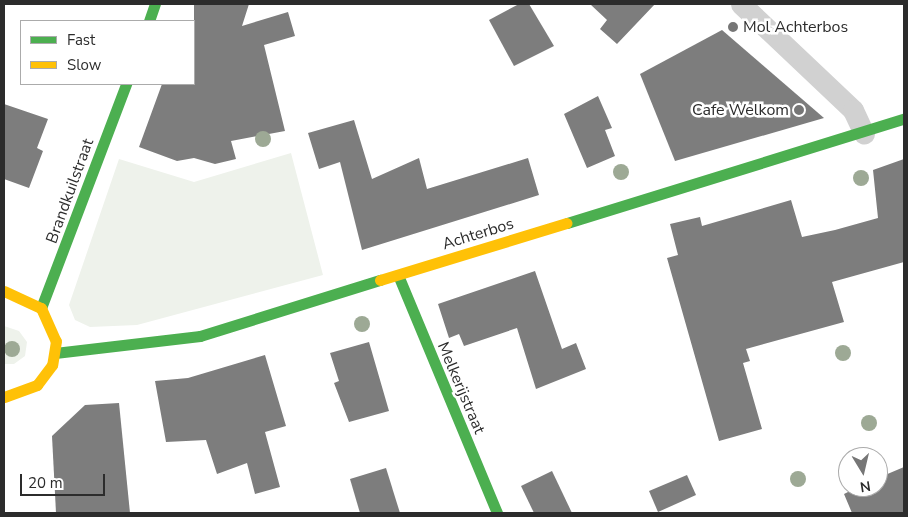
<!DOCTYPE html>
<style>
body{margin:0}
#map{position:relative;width:908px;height:517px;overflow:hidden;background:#fff;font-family:"Nunito Sans",sans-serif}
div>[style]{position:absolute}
.green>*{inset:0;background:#eef2eb}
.building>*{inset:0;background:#7d7d7d}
.street>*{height:21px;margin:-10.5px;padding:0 10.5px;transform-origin:10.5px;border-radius:10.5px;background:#d1d1d1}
.fast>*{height:11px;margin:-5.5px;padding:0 5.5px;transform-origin:5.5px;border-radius:5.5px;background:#4caf50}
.slow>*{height:11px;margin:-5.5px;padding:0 5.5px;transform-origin:5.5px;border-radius:5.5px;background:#ffc107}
.trees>*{width:16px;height:16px;margin:-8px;border-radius:50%;background:#9da995}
.dots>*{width:14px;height:14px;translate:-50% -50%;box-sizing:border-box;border:2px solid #fff;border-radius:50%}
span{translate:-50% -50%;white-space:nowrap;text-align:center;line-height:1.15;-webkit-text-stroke:5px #fff;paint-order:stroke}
.poi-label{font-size:16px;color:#2c2c2c}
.left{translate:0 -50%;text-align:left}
.right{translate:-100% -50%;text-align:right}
.street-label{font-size:16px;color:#2c2c2c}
.frame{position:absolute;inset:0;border:5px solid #2c2c2c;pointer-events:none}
.legend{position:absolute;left:20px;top:20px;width:175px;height:65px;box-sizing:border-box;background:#fff;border:1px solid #ababab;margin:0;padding:6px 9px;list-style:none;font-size:15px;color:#2c2c2c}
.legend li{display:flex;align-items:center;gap:10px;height:25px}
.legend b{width:25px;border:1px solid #ababab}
.north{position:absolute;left:838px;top:447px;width:50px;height:50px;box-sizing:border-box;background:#fff;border:1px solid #ababab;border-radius:50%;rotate:171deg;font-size:14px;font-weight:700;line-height:20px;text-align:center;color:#2c2c2c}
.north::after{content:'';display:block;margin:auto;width:18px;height:22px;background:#767676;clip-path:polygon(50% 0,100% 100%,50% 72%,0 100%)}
.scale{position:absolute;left:20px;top:474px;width:85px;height:22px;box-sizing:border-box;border:2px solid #2c2c2c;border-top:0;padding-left:6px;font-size:15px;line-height:18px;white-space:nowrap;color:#2c2c2c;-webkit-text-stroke:4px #fff;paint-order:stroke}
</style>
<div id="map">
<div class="green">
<i style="clip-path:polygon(291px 153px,323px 275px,137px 325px,90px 327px,75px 320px,69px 305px,119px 159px,194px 182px)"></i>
<i style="clip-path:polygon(4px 326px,19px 331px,27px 342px,25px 356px,14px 364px,4px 364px)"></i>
</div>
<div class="building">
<i style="clip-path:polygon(194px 4px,249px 4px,242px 26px,288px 12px,295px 36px,264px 45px,285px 131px,231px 141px,236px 159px,215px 164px,194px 158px,177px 161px,139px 147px,162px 84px,194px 84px)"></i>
<i style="clip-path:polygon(519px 4px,529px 4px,554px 46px,514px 66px,489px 20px)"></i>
<i style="clip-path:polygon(590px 4px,655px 4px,617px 44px,600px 29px,607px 20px)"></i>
<i style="clip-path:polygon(722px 30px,824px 118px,675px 161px,640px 74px)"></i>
<i style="clip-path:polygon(598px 96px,612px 128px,605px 130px,615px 156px,587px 168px,564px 114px)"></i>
<i style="clip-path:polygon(4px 104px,48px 119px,37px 148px,43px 151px,29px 188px,4px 179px)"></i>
<i style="clip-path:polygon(354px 120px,372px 179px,419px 158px,427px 189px,528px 158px,539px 195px,362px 250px,340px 162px,319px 169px,308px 133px)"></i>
<i style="clip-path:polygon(904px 159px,904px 262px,832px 282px,844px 322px,746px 349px,750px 361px,743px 363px,762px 429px,719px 441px,667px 258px,678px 255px,670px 224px,700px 217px,702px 226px,791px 200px,802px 237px,835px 230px,878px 218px,873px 170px)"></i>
<i style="clip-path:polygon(535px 271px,562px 349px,576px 343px,586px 369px,536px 389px,517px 328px,464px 346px,459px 334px,449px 338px,438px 304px)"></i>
<i style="clip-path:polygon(369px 342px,389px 411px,349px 422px,334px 383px,339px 381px,330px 353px)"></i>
<i style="clip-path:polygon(265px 355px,286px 426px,265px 432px,280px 487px,255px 494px,247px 463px,217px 474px,206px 440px,166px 442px,155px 381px,188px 378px)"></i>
<i style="clip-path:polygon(119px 403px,130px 513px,56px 513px,52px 436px,85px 405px)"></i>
<i style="clip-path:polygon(904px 467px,904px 513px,852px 513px,844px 494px,858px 487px,878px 487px,878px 478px)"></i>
<i style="clip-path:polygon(386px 468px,400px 513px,360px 513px,350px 479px)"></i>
<i style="clip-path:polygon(552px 471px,572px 513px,534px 513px,521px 486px)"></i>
<i style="clip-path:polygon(687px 475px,696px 495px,658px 512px,649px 491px)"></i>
</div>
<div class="street">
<i style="left:741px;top:4px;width:154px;rotate:43.4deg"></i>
<i style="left:853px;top:110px;width:26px;rotate:65deg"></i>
</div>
<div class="fast">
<i style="left:149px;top:21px;width:18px;rotate:-71deg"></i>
<i style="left:567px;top:223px;width:353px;rotate:-17.2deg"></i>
<i style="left:398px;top:275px;width:258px;rotate:67.4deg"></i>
<i style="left:41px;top:308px;width:240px;rotate:-69.2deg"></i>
<i style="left:55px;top:353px;width:146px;rotate:-6.7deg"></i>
<i style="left:200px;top:336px;width:189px;rotate:-17.3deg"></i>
</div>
<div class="slow">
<i style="left:380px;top:280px;width:195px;rotate:-17deg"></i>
<i style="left:4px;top:291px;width:41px;rotate:24.7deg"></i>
<i style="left:41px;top:308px;width:36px;rotate:66deg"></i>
<i style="left:56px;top:341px;width:24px;rotate:99deg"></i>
<i style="left:52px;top:365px;width:25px;rotate:127deg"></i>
<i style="left:37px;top:385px;width:35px;rotate:160deg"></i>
</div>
<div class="trees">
<i style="left:263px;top:139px"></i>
<i style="left:621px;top:172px"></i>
<i style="left:861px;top:178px"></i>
<i style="left:362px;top:324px"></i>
<i style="left:12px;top:349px"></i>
<i style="left:843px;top:353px"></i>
<i style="left:869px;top:423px"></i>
<i style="left:798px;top:479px"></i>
</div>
<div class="dots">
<i style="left:733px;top:27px;background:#767676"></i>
<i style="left:799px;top:110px;background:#767676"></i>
</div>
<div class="poi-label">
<span class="left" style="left:743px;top:27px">Mol Achterbos</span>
<span class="right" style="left:789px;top:110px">Cafe Welkom</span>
</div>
<div class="street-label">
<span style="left:70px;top:191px;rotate:-70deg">Brandkuilstraat</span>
<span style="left:478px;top:234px;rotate:-17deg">Achterbos</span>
<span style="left:461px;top:388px;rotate:67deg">Melkerijstraat</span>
</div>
<div class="frame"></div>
<ul class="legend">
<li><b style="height:6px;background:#4caf50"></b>Fast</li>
<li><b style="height:6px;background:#ffc107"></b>Slow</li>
</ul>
<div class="north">N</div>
<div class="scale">20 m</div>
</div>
